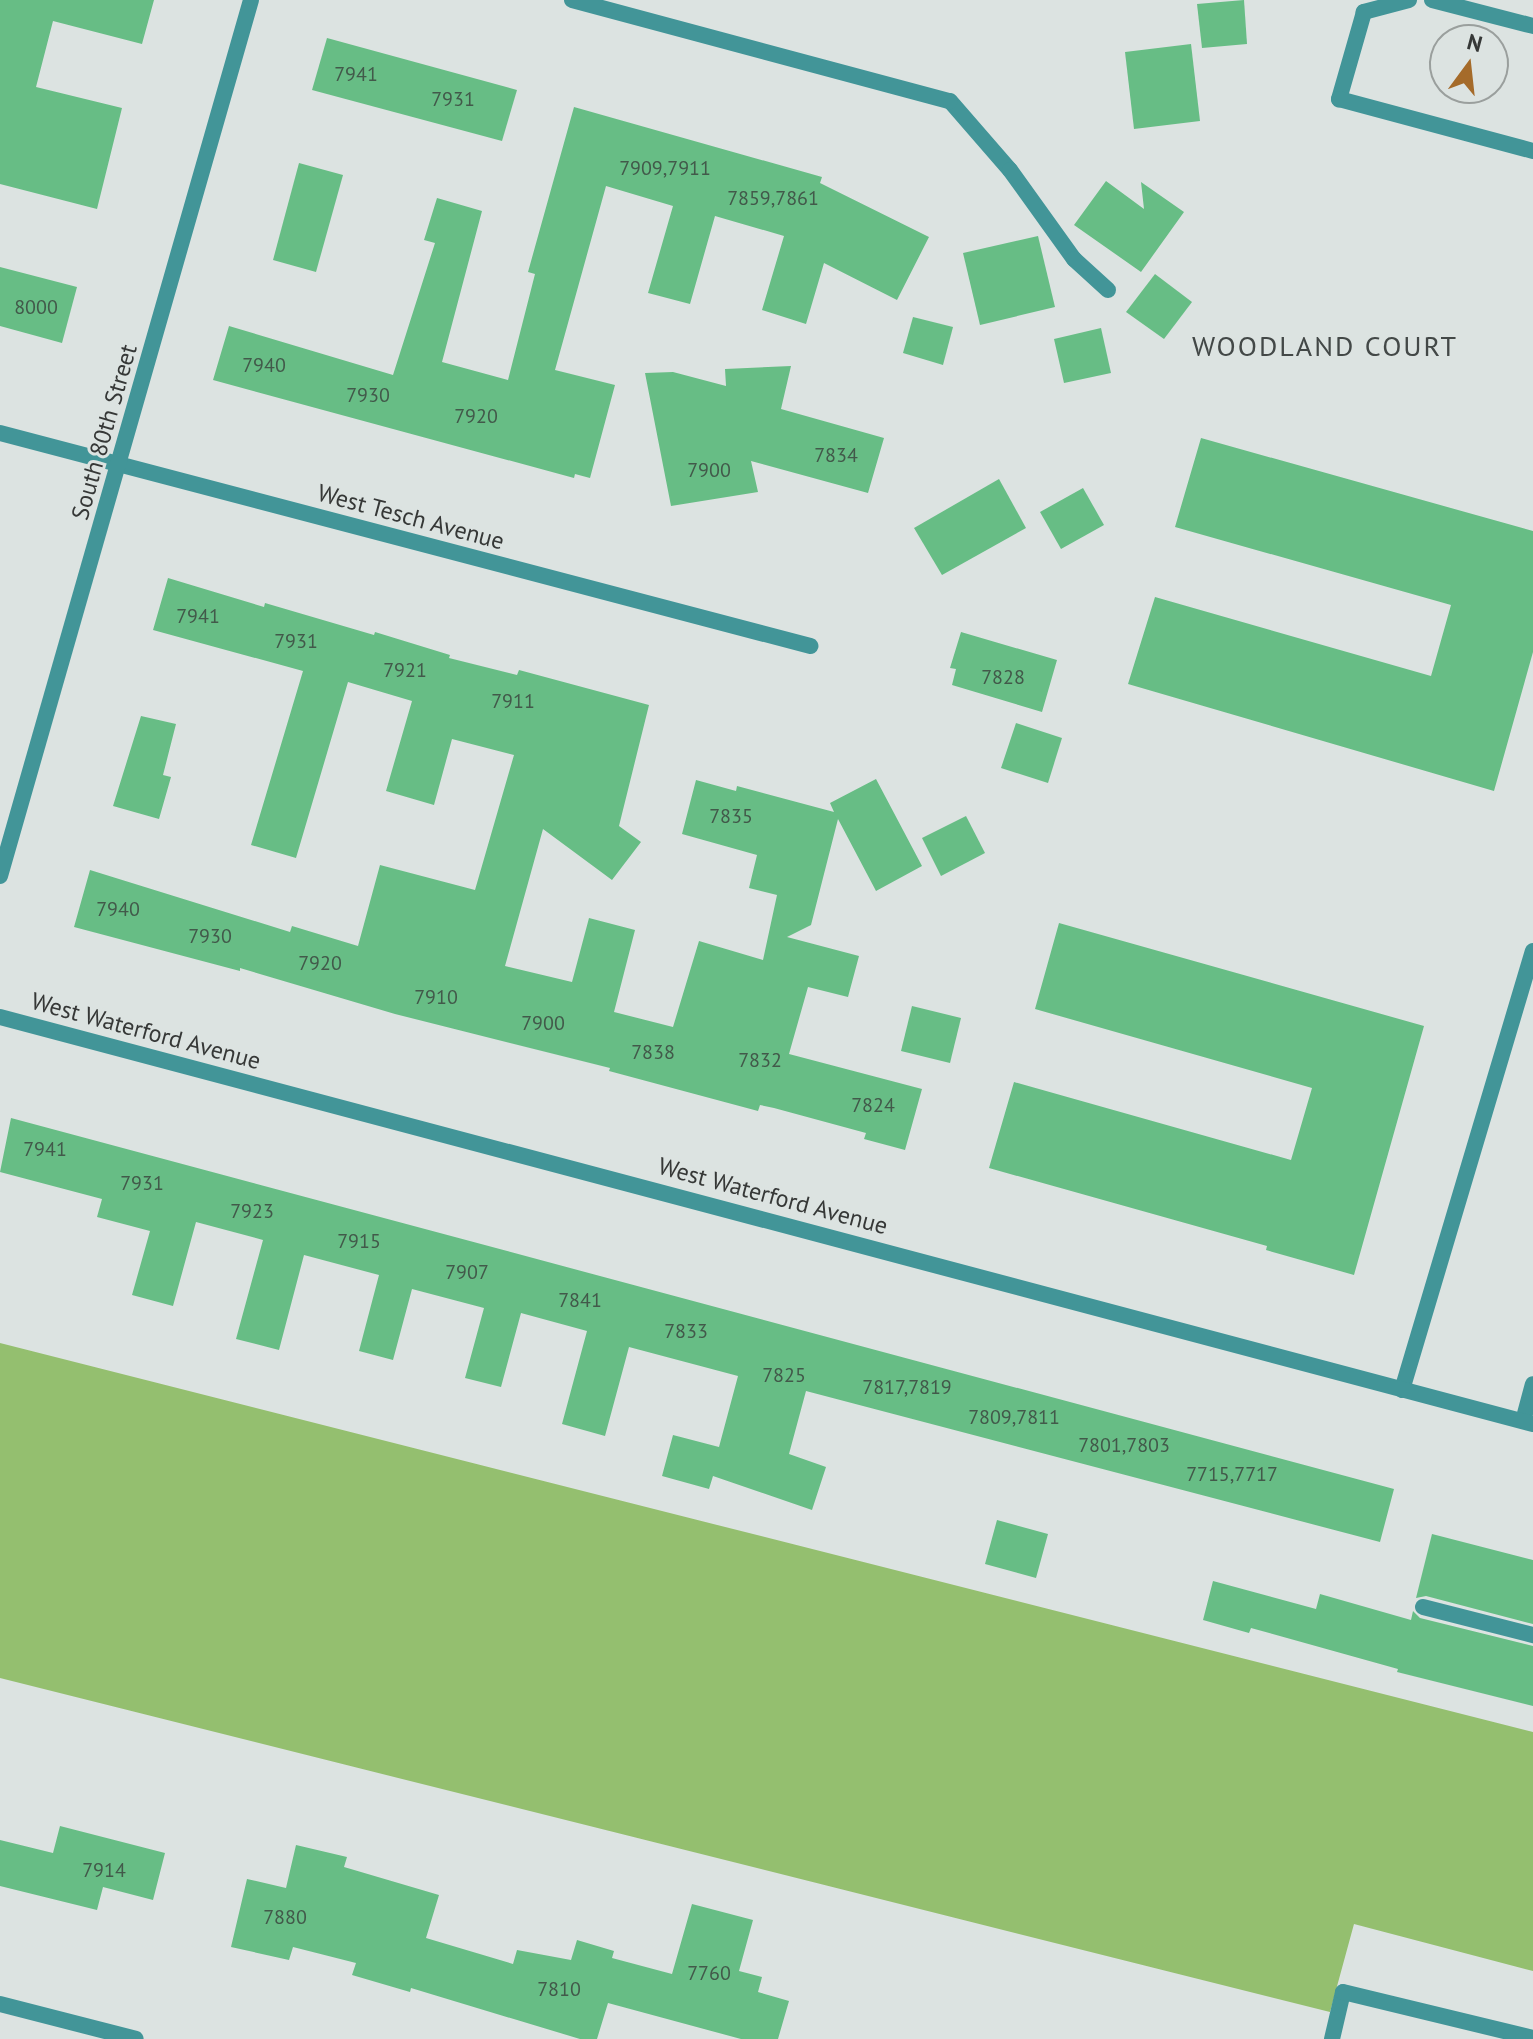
<!DOCTYPE html>
<style>
body{margin:0}
#map{position:relative;width:1533px;height:2039px;overflow:hidden;background:#dce3e1;font-family:"PT Sans",sans-serif}
div>[style]{position:absolute}
.green>*{inset:0;background:#94bf6f}
.building>*{inset:0;background:#67bd85}
.lane>*{height:16px;margin:-8px;padding:0 8px;transform-origin:8px;border-radius:8px;background:#429598}
.street>*{height:16px;margin:-8px;padding:0 8px;transform-origin:8px;border-radius:8px;background:#429598}
span{translate:-50% -50%;white-space:nowrap;text-align:center;line-height:1.15;-webkit-text-stroke:6px #dce3e1;paint-order:stroke}
.number-label{font-size:20px;color:#42594a}
.number-label span{-webkit-text-stroke-width:0}
.street-label{font-size:24px;color:#363837}
.quarter-label{font-size:28px;color:#434847;letter-spacing:2px}
.north{position:absolute;left:1429px;top:24px;width:80px;height:80px;box-sizing:border-box;background:#dce3e1;border:2px solid #9a9f9d;border-radius:50%;rotate:15deg;font-size:22px;font-weight:700;line-height:32px;text-align:center;color:#363837}
.north::after{content:'';display:block;margin:auto;width:28px;height:36px;background:#a56b2a;clip-path:polygon(50% 0,100% 100%,50% 72%,0 100%)}
</style>
<div id="map">
<div class="green">
<i style="clip-path:polygon(0 1343px,1533px 1732px,1533px 1971px,1354px 1924px,1330px 2012px,0 1678px)"></i>
</div>
<div class="building">
<i style="clip-path:polygon(0 0,154px 0,142px 44px,53px 21px,36px 87px,122px 108px,97px 209px,0 184px)"></i>
<i style="clip-path:polygon(1244px 0,1247px 44px,1202px 48px,1197px 4px)"></i>
<i style="clip-path:polygon(327px 38px,517px 90px,502px 141px,312px 90px)"></i>
<i style="clip-path:polygon(1191px 44px,1200px 121px,1134px 129px,1125px 52px)"></i>
<i style="clip-path:polygon(574px 107px,822px 177px,820px 183px,929px 237px,897px 300px,824px 263px,806px 324px,762px 310px,784px 236px,715px 216px,690px 304px,648px 293px,673px 206px,606px 186px,555px 370px,615px 385px,590px 478px,575px 474px,574px 478px,213px 380px,229px 326px,393px 375px,435px 243px,424px 240px,437px 198px,482px 211px,442px 362px,508px 380px,535px 274px,528px 272px)"></i>
<i style="clip-path:polygon(299px 163px,343px 175px,316px 272px,273px 260px)"></i>
<i style="clip-path:polygon(1106px 181px,1144px 209px,1141px 182px,1184px 212px,1141px 272px,1074px 225px)"></i>
<i style="clip-path:polygon(1038px 236px,1055px 307px,980px 325px,963px 253px)"></i>
<i style="clip-path:polygon(0 267px,77px 287px,62px 343px,0 326px)"></i>
<i style="clip-path:polygon(1155px 274px,1192px 302px,1164px 339px,1126px 312px)"></i>
<i style="clip-path:polygon(913px 317px,953px 327px,943px 365px,903px 353px)"></i>
<i style="clip-path:polygon(1101px 328px,1111px 373px,1064px 383px,1054px 339px)"></i>
<i style="clip-path:polygon(791px 366px,781px 409px,884px 438px,868px 493px,751px 461px,758px 492px,671px 506px,645px 373px,673px 372px,726px 386px,725px 369px)"></i>
<i style="clip-path:polygon(1201px 438px,1533px 531px,1533px 652px,1494px 791px,1128px 684px,1155px 597px,1431px 676px,1451px 605px,1175px 527px)"></i>
<i style="clip-path:polygon(999px 479px,1026px 528px,942px 575px,914px 528px)"></i>
<i style="clip-path:polygon(1083px 488px,1104px 525px,1061px 549px,1040px 512px)"></i>
<i style="clip-path:polygon(168px 578px,264px 607px,265px 603px,374px 635px,375px 632px,450px 655px,449px 658px,517px 675px,519px 670px,649px 705px,619px 826px,641px 842px,612px 880px,543px 829px,505px 966px,572px 982px,589px 918px,635px 930px,614px 1012px,673px 1027px,699px 941px,763px 960px,777px 895px,749px 888px,757px 855px,682px 834px,696px 780px,736px 791px,737px 786px,834px 812px,830px 803px,876px 779px,922px 866px,876px 891px,838px 819px,811px 925px,787px 937px,859px 956px,848px 997px,808px 987px,789px 1054px,922px 1089px,905px 1150px,864px 1139px,866px 1133px,774px 1108px,760px 1105px,758px 1111px,609px 1071px,610px 1068px,395px 1014px,240px 968px,240px 971px,74px 927px,90px 870px,290px 932px,292px 926px,358px 946px,380px 865px,475px 890px,514px 755px,452px 739px,434px 805px,386px 791px,412px 701px,348px 682px,296px 858px,251px 845px,303px 671px,153px 630px)"></i>
<i style="clip-path:polygon(961px 632px,1057px 660px,1042px 712px,952px 685px,956px 669px,950px 668px)"></i>
<i style="clip-path:polygon(141px 716px,176px 724px,163px 775px,171px 777px,159px 819px,113px 806px)"></i>
<i style="clip-path:polygon(1016px 723px,1062px 738px,1048px 783px,1001px 768px)"></i>
<i style="clip-path:polygon(966px 816px,985px 853px,941px 876px,922px 838px)"></i>
<i style="clip-path:polygon(1059px 923px,1424px 1026px,1354px 1275px,1266px 1250px,1267px 1246px,989px 1168px,1014px 1082px,1291px 1160px,1312px 1088px,1035px 1009px)"></i>
<i style="clip-path:polygon(912px 1006px,961px 1018px,950px 1063px,901px 1051px)"></i>
<i style="clip-path:polygon(11px 1118px,1394px 1489px,1380px 1542px,806px 1391px,789px 1454px,826px 1467px,812px 1510px,713px 1476px,709px 1489px,662px 1476px,673px 1435px,719px 1447px,738px 1376px,629px 1347px,605px 1436px,562px 1424px,587px 1331px,521px 1313px,501px 1387px,465px 1378px,484px 1308px,412px 1289px,393px 1360px,359px 1351px,379px 1275px,304px 1255px,279px 1350px,236px 1339px,263px 1240px,196px 1222px,173px 1306px,132px 1295px,150px 1231px,97px 1217px,102px 1199px,0 1172px)"></i>
<i style="clip-path:polygon(997px 1520px,1048px 1534px,1036px 1578px,985px 1564px)"></i>
<i style="clip-path:polygon(1432px 1534px,1533px 1560px,1533px 1624px,1426px 1596px,1416px 1598px)"></i>
<i style="clip-path:polygon(1213px 1581px,1316px 1609px,1320px 1594px,1411px 1620px,1413px 1611px,1420px 1618px,1533px 1646px,1533px 1706px,1397px 1672px,1398px 1669px,1251px 1628px,1249px 1633px,1203px 1620px)"></i>
<i style="clip-path:polygon(60px 1826px,165px 1853px,153px 1900px,103px 1887px,97px 1910px,0 1886px,0 1840px,53px 1853px)"></i>
<i style="clip-path:polygon(296px 1845px,347px 1857px,344px 1867px,439px 1895px,426px 1938px,513px 1964px,517px 1950px,571px 1960px,577px 1940px,614px 1951px,612px 1958px,672px 1974px,692px 1904px,753px 1920px,739px 1971px,762px 1977px,758px 1992px,789px 2001px,778px 2039px,741px 2039px,608px 2003px,597px 2039px,580px 2039px,411px 1988px,410px 1992px,352px 1975px,356px 1963px,293px 1947px,289px 1960px,231px 1947px,247px 1879px,286px 1888px)"></i>
</div>
<div class="lane">
<i style="left:1409px;top:0;width:47px;rotate:165.1deg"></i>
<i style="left:1364px;top:12px;width:91px;rotate:106deg"></i>
<i style="left:1339px;top:99px;width:201px;rotate:15deg"></i>
<i style="left:1432px;top:0;width:104px;rotate:14.4deg"></i>
<i style="left:950px;top:101px;width:91px;rotate:49deg"></i>
<i style="left:1010px;top:170px;width:110px;rotate:54.3deg"></i>
<i style="left:1074px;top:259px;width:46px;rotate:42.4deg"></i>
<i style="left:1402px;top:1390px;width:458px;rotate:-73.4deg"></i>
<i style="left:1523px;top:1421px;width:38px;rotate:-75deg"></i>
<i style="left:1423px;top:1607px;width:114px;rotate:14.3deg"></i>
<i style="left:1332px;top:2039px;width:48px;rotate:-76.8deg"></i>
<i style="left:1343px;top:1992px;width:195px;rotate:13.6deg"></i>
</div>
<div class="street">
<i style="left:572px;top:0;width:391px;rotate:15deg"></i>
<i style="left:0;top:433px;width:838px;rotate:14.73deg"></i>
<i style="left:0;top:876px;width:911px;rotate:-74.01deg"></i>
<i style="left:0;top:1017px;width:1586px;rotate:14.87deg"></i>
<i style="left:0;top:2004px;width:140px;rotate:14.4deg"></i>
</div>
<div class="number-label">
<span style="left:356px;top:74px">7941</span>
<span style="left:453px;top:99px">7931</span>
<span style="left:665px;top:168px">7909,7911</span>
<span style="left:773px;top:198px">7859,7861</span>
<span style="left:36px;top:307px">8000</span>
<span style="left:264px;top:365px">7940</span>
<span style="left:368px;top:395px">7930</span>
<span style="left:476px;top:416px">7920</span>
<span style="left:836px;top:455px">7834</span>
<span style="left:709px;top:470px">7900</span>
<span style="left:198px;top:616px">7941</span>
<span style="left:296px;top:641px">7931</span>
<span style="left:405px;top:670px">7921</span>
<span style="left:1003px;top:677px">7828</span>
<span style="left:513px;top:701px">7911</span>
<span style="left:731px;top:816px">7835</span>
<span style="left:118px;top:909px">7940</span>
<span style="left:210px;top:936px">7930</span>
<span style="left:320px;top:963px">7920</span>
<span style="left:436px;top:997px">7910</span>
<span style="left:543px;top:1023px">7900</span>
<span style="left:653px;top:1052px">7838</span>
<span style="left:760px;top:1060px">7832</span>
<span style="left:873px;top:1105px">7824</span>
<span style="left:45px;top:1149px">7941</span>
<span style="left:142px;top:1183px">7931</span>
<span style="left:252px;top:1211px">7923</span>
<span style="left:359px;top:1241px">7915</span>
<span style="left:467px;top:1272px">7907</span>
<span style="left:580px;top:1300px">7841</span>
<span style="left:686px;top:1331px">7833</span>
<span style="left:784px;top:1375px">7825</span>
<span style="left:907px;top:1387px">7817,7819</span>
<span style="left:1014px;top:1417px">7809,7811</span>
<span style="left:1124px;top:1445px">7801,7803</span>
<span style="left:1232px;top:1474px">7715,7717</span>
<span style="left:104px;top:1870px">7914</span>
<span style="left:285px;top:1917px">7880</span>
<span style="left:709px;top:1973px">7760</span>
<span style="left:559px;top:1989px">7810</span>
</div>
<div class="street-label">
<span style="left:104px;top:432px;rotate:-74deg">South 80th Street</span>
<span style="left:411px;top:517px;rotate:15deg">West Tesch Avenue</span>
<span style="left:146px;top:1031px;rotate:15deg">West Waterford Avenue</span>
<span style="left:773px;top:1196px;rotate:15deg">West Waterford Avenue</span>
</div>
<div class="quarter-label">
<span style="left:1325px;top:346px">WOODLAND COURT</span>
</div>
<div class="north">N</div>
</div>
